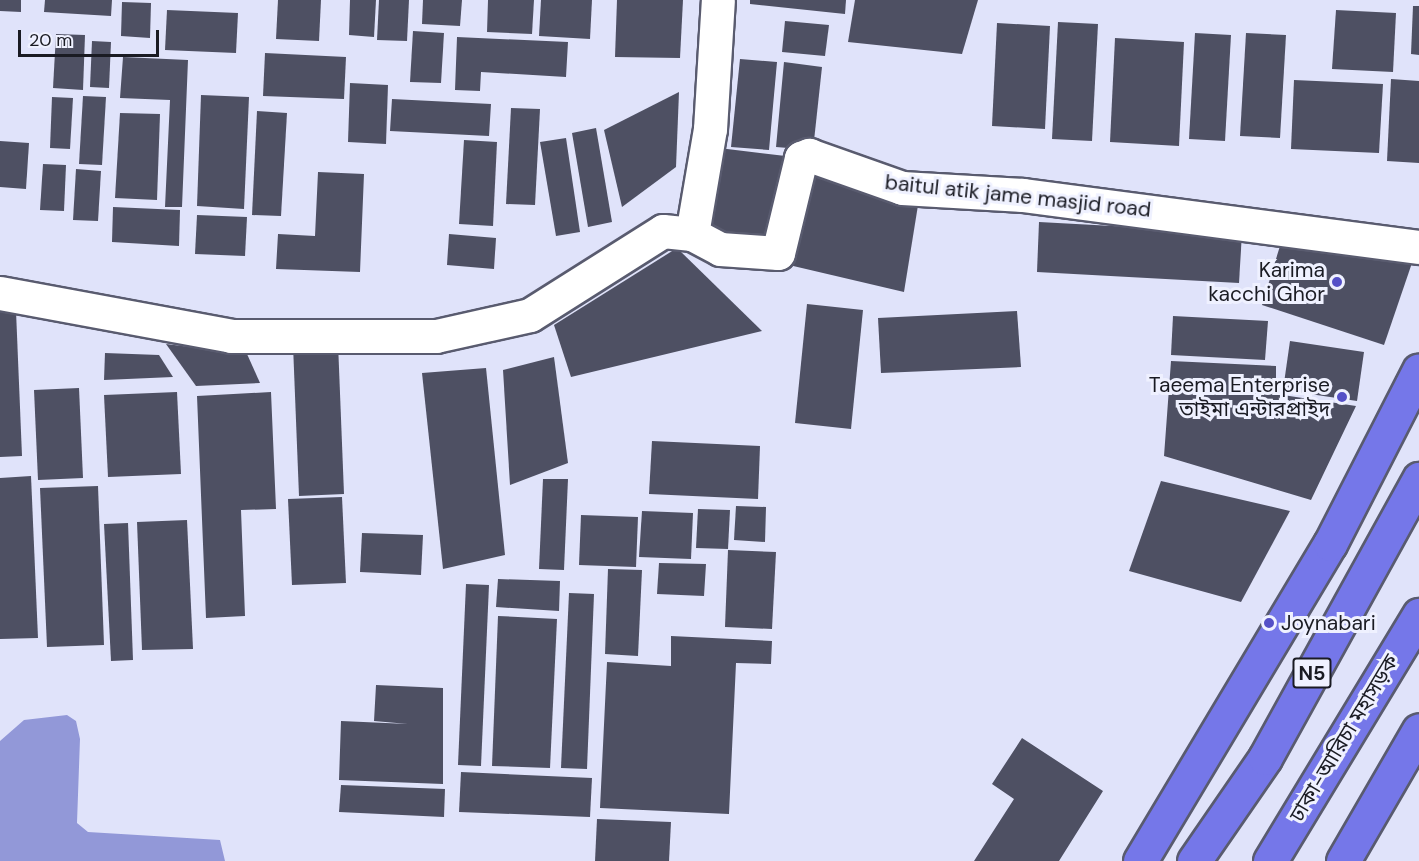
<!DOCTYPE html>
<meta charset="utf-8">
<style>
body{margin:0}
#map{position:relative;width:1419px;height:861px;overflow:hidden;background:#e0e3fa;font-family:"DM Sans","Noto Sans Bengali",sans-serif}
div>[style]{position:absolute}
.water>*{inset:0;background:#9298d8}
.building>*{inset:0;background:#4e5063}
.roads{filter:drop-shadow(2px 0 #595b6f) drop-shadow(-2px 0 #595b6f) drop-shadow(0 2px #595b6f) drop-shadow(0 -2px #595b6f)}
.minor>*{height:33px;margin:-16.5px;padding:0 16.5px;transform-origin:16.5px;border-radius:16.5px;background:#fff}
.highway>*{height:33px;margin:-16.5px;padding:0 16.5px;transform-origin:16.5px;border-radius:16.5px;background:#7577e9}
.dots>*{width:16px;height:16px;translate:-50% -50%;box-sizing:border-box;border:3px solid #eff1ff;border-radius:50%}
span{translate:-50% -50%;white-space:nowrap;text-align:center;line-height:1.15;-webkit-text-stroke:6px #eff1ff;paint-order:stroke}
.shield-label span{padding:2px 4px;background:#eff1ff;border:2px solid;border-radius:4px;-webkit-text-stroke-width:0}
.shield-label{font-size:20px;color:#1a1b23;font-weight:700}
.street-label{font-size:21px;color:#1a1b23}
.poi-label{font-size:21px;color:#1a1b23}
.right{translate:-100% -50%;text-align:right}
.left{translate:0 -50%;text-align:left}
.scale{position:absolute;left:18px;top:30px;width:141px;height:27px;box-sizing:border-box;border:3px solid #1a1b23;border-top:0;padding-left:8px;font-size:18px;line-height:21px;white-space:nowrap;color:#1a1b23;-webkit-text-stroke:4px #eff1ff;paint-order:stroke}
</style>
<div id="map">
<div class="water">
<i style="clip-path:polygon(67px 715px,76px 721px,80px 739px,77px 823px,88px 832px,220px 840px,225px 861px,0 861px,0 741px,24px 720px)"></i>
</div>
<div class="building">
<i style="clip-path:polygon(0 0,21px 0,21px 12px,0 11px)"></i>
<i style="clip-path:polygon(45px 0,112px 0,111px 16px,44px 12px)"></i>
<i style="clip-path:polygon(278px 0,321px 0,319px 41px,276px 39px)"></i>
<i style="clip-path:polygon(350px 0,376px 0,374px 37px,349px 35px)"></i>
<i style="clip-path:polygon(379px 0,409px 0,407px 41px,377px 40px)"></i>
<i style="clip-path:polygon(423px 0,462px 0,460px 26px,422px 24px)"></i>
<i style="clip-path:polygon(488px 0,534px 0,532px 34px,487px 32px)"></i>
<i style="clip-path:polygon(541px 0,592px 0,590px 39px,539px 36px)"></i>
<i style="clip-path:polygon(617px 0,683px 0,680px 58px,615px 57px)"></i>
<i style="clip-path:polygon(750px 0,846px 0,845px 14px,750px 4px)"></i>
<i style="clip-path:polygon(855px 0,978px 0,962px 54px,848px 42px)"></i>
<i style="clip-path:polygon(122px 2px,151px 3px,150px 38px,121px 36px)"></i>
<i style="clip-path:polygon(1413px 6px,1419px 6px,1419px 55px,1411px 54px)"></i>
<i style="clip-path:polygon(167px 10px,238px 13px,236px 53px,165px 50px)"></i>
<i style="clip-path:polygon(1336px 10px,1396px 13px,1393px 72px,1332px 69px)"></i>
<i style="clip-path:polygon(785px 21px,829px 25px,825px 56px,782px 52px)"></i>
<i style="clip-path:polygon(1058px 22px,1098px 24px,1092px 141px,1052px 139px)"></i>
<i style="clip-path:polygon(997px 23px,1050px 26px,1045px 129px,992px 126px)"></i>
<i style="clip-path:polygon(413px 31px,444px 33px,441px 83px,410px 82px)"></i>
<i style="clip-path:polygon(1195px 33px,1231px 35px,1225px 141px,1189px 139px)"></i>
<i style="clip-path:polygon(1246px 33px,1286px 35px,1280px 138px,1240px 136px)"></i>
<i style="clip-path:polygon(56px 34px,85px 35px,83px 90px,53px 88px)"></i>
<i style="clip-path:polygon(457px 37px,568px 42px,566px 77px,481px 72px,480px 91px,455px 90px)"></i>
<i style="clip-path:polygon(1115px 38px,1184px 42px,1179px 146px,1110px 142px)"></i>
<i style="clip-path:polygon(92px 41px,111px 42px,109px 88px,90px 87px)"></i>
<i style="clip-path:polygon(265px 53px,346px 57px,344px 99px,263px 96px)"></i>
<i style="clip-path:polygon(123px 57px,188px 60px,182px 207px,165px 207px,170px 100px,120px 98px)"></i>
<i style="clip-path:polygon(740px 59px,777px 62px,769px 150px,731px 147px)"></i>
<i style="clip-path:polygon(784px 62px,822px 67px,813px 150px,776px 147px)"></i>
<i style="clip-path:polygon(1391px 79px,1419px 81px,1419px 163px,1387px 161px)"></i>
<i style="clip-path:polygon(1294px 80px,1383px 84px,1379px 153px,1291px 149px)"></i>
<i style="clip-path:polygon(350px 83px,388px 85px,386px 144px,348px 142px)"></i>
<i style="clip-path:polygon(679px 92px,676px 167px,622px 207px,604px 130px)"></i>
<i style="clip-path:polygon(201px 95px,249px 97px,244px 209px,197px 206px)"></i>
<i style="clip-path:polygon(83px 96px,106px 97px,102px 165px,79px 164px)"></i>
<i style="clip-path:polygon(52px 97px,73px 98px,70px 149px,50px 148px)"></i>
<i style="clip-path:polygon(392px 99px,491px 104px,489px 136px,390px 131px)"></i>
<i style="clip-path:polygon(511px 108px,540px 109px,535px 205px,506px 204px)"></i>
<i style="clip-path:polygon(257px 111px,287px 113px,281px 216px,252px 215px)"></i>
<i style="clip-path:polygon(120px 113px,160px 114px,157px 200px,115px 198px)"></i>
<i style="clip-path:polygon(596px 128px,612px 222px,588px 227px,572px 133px)"></i>
<i style="clip-path:polygon(566px 138px,580px 232px,556px 236px,540px 142px)"></i>
<i style="clip-path:polygon(464px 140px,497px 142px,493px 226px,459px 224px)"></i>
<i style="clip-path:polygon(0 141px,29px 143px,26px 189px,0 187px)"></i>
<i style="clip-path:polygon(719px 148px,794px 157px,769px 242px,704px 231px)"></i>
<i style="clip-path:polygon(43px 164px,66px 165px,64px 211px,40px 210px)"></i>
<i style="clip-path:polygon(76px 169px,101px 171px,98px 221px,73px 220px)"></i>
<i style="clip-path:polygon(318px 172px,364px 174px,360px 272px,276px 269px,278px 234px,315px 236px)"></i>
<i style="clip-path:polygon(814px 174px,919px 199px,904px 292px,789px 265px)"></i>
<i style="clip-path:polygon(113px 207px,180px 210px,179px 246px,112px 242px)"></i>
<i style="clip-path:polygon(197px 215px,247px 217px,245px 256px,195px 254px)"></i>
<i style="clip-path:polygon(1039px 222px,1242px 233px,1239px 283px,1037px 272px)"></i>
<i style="clip-path:polygon(449px 234px,496px 238px,494px 269px,447px 265px)"></i>
<i style="clip-path:polygon(1283px 236px,1413px 260px,1384px 345px,1262px 305px)"></i>
<i style="clip-path:polygon(677px 248px,762px 331px,571px 377px,554px 325px)"></i>
<i style="clip-path:polygon(807px 304px,863px 310px,851px 429px,795px 423px)"></i>
<i style="clip-path:polygon(16px 311px,22px 456px,0 457px,0 312px)"></i>
<i style="clip-path:polygon(1017px 311px,1021px 367px,881px 373px,878px 318px)"></i>
<i style="clip-path:polygon(1173px 316px,1268px 321px,1265px 360px,1171px 355px)"></i>
<i style="clip-path:polygon(1290px 341px,1364px 352px,1357px 401px,1283px 390px)"></i>
<i style="clip-path:polygon(338px 343px,344px 494px,299px 496px,293px 345px)"></i>
<i style="clip-path:polygon(166px 344px,247px 354px,260px 383px,196px 386px)"></i>
<i style="clip-path:polygon(105px 353px,159px 355px,173px 377px,104px 380px)"></i>
<i style="clip-path:polygon(554px 357px,568px 463px,510px 485px,503px 370px)"></i>
<i style="clip-path:polygon(1171px 361px,1276px 366px,1276px 394px,1356px 406px,1311px 500px,1164px 456px)"></i>
<i style="clip-path:polygon(486px 368px,505px 555px,443px 569px,422px 373px)"></i>
<i style="clip-path:polygon(79px 388px,83px 478px,38px 480px,34px 390px)"></i>
<i style="clip-path:polygon(177px 392px,181px 474px,108px 477px,104px 395px)"></i>
<i style="clip-path:polygon(271px 392px,276px 509px,241px 510px,245px 616px,206px 618px,197px 396px)"></i>
<i style="clip-path:polygon(652px 441px,760px 446px,758px 499px,649px 494px)"></i>
<i style="clip-path:polygon(31px 476px,38px 638px,0 639px,0 478px)"></i>
<i style="clip-path:polygon(543px 479px,568px 479px,564px 570px,539px 569px)"></i>
<i style="clip-path:polygon(1161px 481px,1290px 511px,1241px 602px,1129px 571px)"></i>
<i style="clip-path:polygon(98px 486px,104px 645px,47px 647px,40px 488px)"></i>
<i style="clip-path:polygon(342px 497px,346px 583px,292px 585px,288px 499px)"></i>
<i style="clip-path:polygon(736px 506px,766px 507px,765px 542px,734px 540px)"></i>
<i style="clip-path:polygon(698px 509px,730px 510px,728px 549px,696px 548px)"></i>
<i style="clip-path:polygon(642px 511px,693px 513px,691px 559px,639px 557px)"></i>
<i style="clip-path:polygon(581px 515px,638px 517px,636px 567px,579px 565px)"></i>
<i style="clip-path:polygon(187px 520px,193px 649px,142px 650px,137px 522px)"></i>
<i style="clip-path:polygon(128px 523px,133px 660px,111px 661px,104px 524px)"></i>
<i style="clip-path:polygon(362px 533px,423px 535px,421px 575px,360px 572px)"></i>
<i style="clip-path:polygon(728px 550px,776px 552px,772px 629px,725px 627px)"></i>
<i style="clip-path:polygon(659px 563px,706px 564px,704px 596px,657px 594px)"></i>
<i style="clip-path:polygon(608px 569px,642px 570px,638px 656px,605px 654px)"></i>
<i style="clip-path:polygon(498px 579px,560px 581px,559px 611px,496px 607px)"></i>
<i style="clip-path:polygon(466px 584px,489px 585px,481px 766px,458px 765px)"></i>
<i style="clip-path:polygon(569px 593px,594px 594px,587px 769px,561px 768px)"></i>
<i style="clip-path:polygon(498px 616px,557px 619px,550px 768px,492px 766px)"></i>
<i style="clip-path:polygon(671px 636px,772px 641px,771px 664px,736px 663px,729px 814px,600px 808px,607px 662px,671px 666px)"></i>
<i style="clip-path:polygon(376px 685px,443px 688px,443px 784px,339px 780px,341px 721px,408px 724px,374px 721px)"></i>
<i style="clip-path:polygon(1022px 738px,1103px 791px,1059px 861px,974px 861px,1014px 799px,992px 784px)"></i>
<i style="clip-path:polygon(461px 772px,592px 778px,590px 817px,459px 812px)"></i>
<i style="clip-path:polygon(341px 785px,445px 789px,444px 817px,339px 812px)"></i>
<i style="clip-path:polygon(597px 819px,671px 822px,669px 861px,595px 861px)"></i>
</div>
<div class="roads">
<div class="minor">
<i style="left:692px;top:234px;width:107px;rotate:-80.3deg"></i>
<i style="left:710px;top:129px;width:129px;rotate:-86.5deg"></i>
<i style="left:0;top:293px;width:235px;rotate:10.5deg"></i>
<i style="left:231px;top:336px;width:205px"></i>
<i style="left:436px;top:336px;width:96px;rotate:-12.6deg"></i>
<i style="left:530px;top:315px;width:157px;rotate:-32.3deg"></i>
<i style="left:663px;top:231px;width:29px;rotate:6deg"></i>
<i style="left:692px;top:234px;width:32px;rotate:28deg"></i>
<i style="left:720px;top:249px;width:58px;rotate:3.9deg"></i>
<i style="left:778px;top:253px;width:98px;rotate:-76.4deg"></i>
<i style="left:801px;top:158px;width:9px;rotate:-21deg"></i>
<i style="left:809px;top:155px;width:99px;rotate:19.5deg"></i>
<i style="left:902px;top:188px;width:121px;rotate:3.3deg"></i>
<i style="left:1023px;top:195px;width:399px;rotate:7.5deg"></i>
</div>
<div class="highway">
<i style="left:1140px;top:861px;width:370px;rotate:-59.1deg"></i>
<i style="left:1330px;top:544px;width:195px;rotate:-62.9deg"></i>
<i style="left:1194px;top:861px;width:125px;rotate:-55.4deg"></i>
<i style="left:1265px;top:758px;width:319px;rotate:-61.1deg"></i>
<i style="left:1270px;top:861px;width:288px;rotate:-58.8deg"></i>
<i style="left:1343px;top:861px;width:151px;rotate:-59.9deg"></i>
</div>
</div>
<div class="dots">
<i style="left:1337px;top:282px;background:#5550c7"></i>
<i style="left:1342px;top:397px;background:#5550c7"></i>
<i style="left:1269px;top:623px;background:#5550c7"></i>
</div>
<div class="shield-label">
<span style="left:1312px;top:673px">N5</span>
</div>
<div class="street-label">
<span style="left:1018px;top:196px;rotate:6deg">baitul atik jame masjid road</span>
<span style="left:1344px;top:738px;rotate:-59deg">ঢাকা-আরিচা মহাসড়ক</span>
</div>
<div class="poi-label">
<span class="right" style="left:1325px;top:282px">Karima<br>kacchi Ghor</span>
<span class="right" style="left:1330px;top:397px">Taeema Enterprise<br>তাইমা এন্টারপ্রাইদ</span>
<span class="left" style="left:1281px;top:623px">Joynabari</span>
</div>
<div class="scale">20 m</div>
</div>
